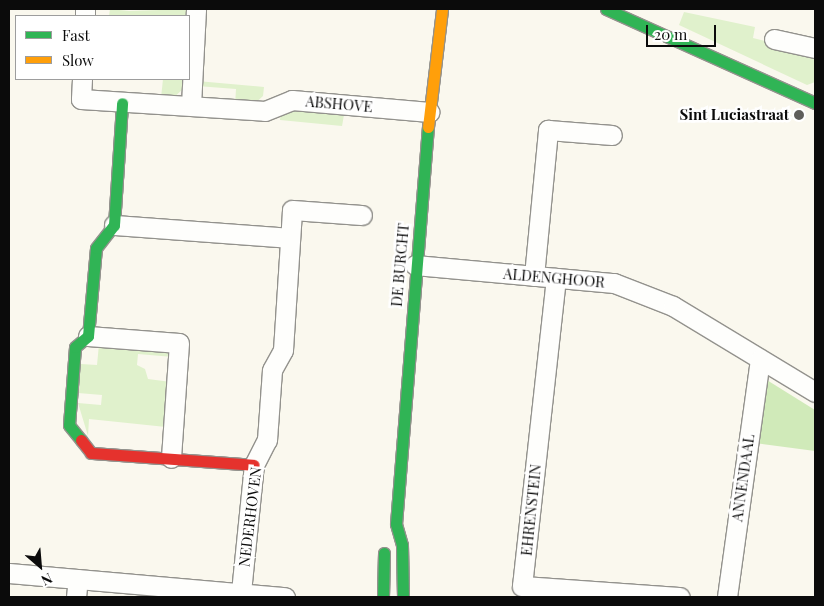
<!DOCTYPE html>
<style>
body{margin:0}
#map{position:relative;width:824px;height:606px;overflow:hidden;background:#faf8ee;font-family:"Playfair Display",serif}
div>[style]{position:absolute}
.green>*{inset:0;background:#e0f1cc}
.forest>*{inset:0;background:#d0eab9}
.roads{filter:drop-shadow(1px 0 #93928d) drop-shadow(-1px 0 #93928d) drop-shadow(0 1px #93928d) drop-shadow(0 -1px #93928d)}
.street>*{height:19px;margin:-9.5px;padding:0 9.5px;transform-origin:9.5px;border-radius:9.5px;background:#fefefc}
.fast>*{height:11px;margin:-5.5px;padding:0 5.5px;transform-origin:5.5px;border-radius:5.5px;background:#30b455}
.slow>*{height:11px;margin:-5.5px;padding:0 5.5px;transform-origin:5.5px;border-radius:5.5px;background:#ff9f0a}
.jam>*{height:11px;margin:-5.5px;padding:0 5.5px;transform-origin:5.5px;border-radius:5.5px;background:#e5322d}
.dots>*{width:14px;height:14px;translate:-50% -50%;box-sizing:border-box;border:2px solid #fff;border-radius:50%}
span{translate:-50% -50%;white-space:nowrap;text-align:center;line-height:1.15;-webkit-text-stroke:5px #fff;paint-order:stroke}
.street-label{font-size:15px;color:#0b0b0b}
.poi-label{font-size:15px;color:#0b0b0b;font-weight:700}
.right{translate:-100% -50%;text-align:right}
.frame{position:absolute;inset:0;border:10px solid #0b0b0b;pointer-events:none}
.legend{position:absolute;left:15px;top:15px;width:175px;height:65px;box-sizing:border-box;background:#fff;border:1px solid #9d9d9d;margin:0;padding:6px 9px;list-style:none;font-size:15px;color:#0b0b0b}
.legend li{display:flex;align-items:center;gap:10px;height:25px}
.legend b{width:25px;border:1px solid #9d9d9d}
.north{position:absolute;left:15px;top:541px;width:50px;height:50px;-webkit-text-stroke:4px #fff;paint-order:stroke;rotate:153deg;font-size:14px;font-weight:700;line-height:20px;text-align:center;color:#0b0b0b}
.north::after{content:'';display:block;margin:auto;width:18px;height:22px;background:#0b0b0b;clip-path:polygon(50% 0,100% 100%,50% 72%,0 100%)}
.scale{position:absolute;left:646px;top:25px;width:70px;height:22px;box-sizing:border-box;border:2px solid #0b0b0b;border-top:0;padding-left:6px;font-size:15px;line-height:18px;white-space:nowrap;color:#0b0b0b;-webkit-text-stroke:4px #fff;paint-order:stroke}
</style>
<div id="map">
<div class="green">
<i style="clip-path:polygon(110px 9px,129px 11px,190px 9px,189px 16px,109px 16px)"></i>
<i style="clip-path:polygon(684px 12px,755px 27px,753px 38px,815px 53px,815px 82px,807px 85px,679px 25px)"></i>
<i style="clip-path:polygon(163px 79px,184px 79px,183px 89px,172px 99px,161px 98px)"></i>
<i style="clip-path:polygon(197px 81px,264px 87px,263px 96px,252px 106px,235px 105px,236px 89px,197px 86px)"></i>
<i style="clip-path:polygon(281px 110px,344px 115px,342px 126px,280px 120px)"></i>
<i style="clip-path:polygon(99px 344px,166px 350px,173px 357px,138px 354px,137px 365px,145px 369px,148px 379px,171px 382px,166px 427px,89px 419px,88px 436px,78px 403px,101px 405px,102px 395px,78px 393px,81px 364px,97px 365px)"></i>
</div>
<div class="forest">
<i style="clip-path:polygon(759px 375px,815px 410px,815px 451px,748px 442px)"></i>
</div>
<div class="roads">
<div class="street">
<i style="left:85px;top:16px;width:7px;rotate:-90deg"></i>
<i style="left:774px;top:39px;width:42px;rotate:12.4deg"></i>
<i style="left:82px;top:79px;width:20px;rotate:93deg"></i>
<i style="left:81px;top:99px;width:184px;rotate:3.7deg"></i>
<i style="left:265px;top:111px;width:29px;rotate:-22deg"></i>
<i style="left:292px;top:100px;width:138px;rotate:5deg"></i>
<i style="left:191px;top:105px;width:96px;rotate:-87deg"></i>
<i style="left:114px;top:225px;width:175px;rotate:4.2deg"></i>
<i style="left:415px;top:265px;width:200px;rotate:5.2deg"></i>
<i style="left:614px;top:283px;width:63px;rotate:21.3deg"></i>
<i style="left:673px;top:306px;width:166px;rotate:31.2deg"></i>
<i style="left:534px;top:276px;width:147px;rotate:-84.5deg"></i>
<i style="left:548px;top:130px;width:64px;rotate:4.5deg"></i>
<i style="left:556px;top:278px;width:310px;rotate:96.3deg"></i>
<i style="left:522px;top:586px;width:158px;rotate:4deg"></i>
<i style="left:88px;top:336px;width:91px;rotate:4.4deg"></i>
<i style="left:179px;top:343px;width:115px;rotate:94deg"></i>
<i style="left:9px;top:573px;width:277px;rotate:5deg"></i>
<i style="left:241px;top:592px;width:128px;rotate:-84.2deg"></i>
<i style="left:254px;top:465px;width:28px;rotate:-63deg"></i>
<i style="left:267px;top:440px;width:70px;rotate:-85.9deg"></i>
<i style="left:272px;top:370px;width:23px;rotate:-61deg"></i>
<i style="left:283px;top:350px;width:140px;rotate:-86.3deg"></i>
<i style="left:292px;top:210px;width:70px;rotate:4.1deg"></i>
<i style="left:76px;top:597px;width:18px;rotate:-84deg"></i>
<i style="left:727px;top:597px;width:240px;rotate:-82.1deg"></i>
</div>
<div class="fast">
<i style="left:606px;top:9px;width:229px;rotate:24.2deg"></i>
<i style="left:81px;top:440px;width:19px;rotate:-129deg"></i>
<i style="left:69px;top:425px;width:78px;rotate:-85.6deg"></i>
<i style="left:75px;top:347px;width:17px;rotate:-40deg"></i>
<i style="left:88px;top:336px;width:88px;rotate:-84.8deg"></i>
<i style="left:96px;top:248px;width:29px;rotate:-52deg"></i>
<i style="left:114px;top:225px;width:122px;rotate:-86.2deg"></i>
<i style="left:383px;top:597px;width:44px;rotate:-88.7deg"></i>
<i style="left:403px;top:597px;width:52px;rotate:-91.1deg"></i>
<i style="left:402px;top:545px;width:22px;rotate:-106deg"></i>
<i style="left:396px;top:524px;width:398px;rotate:-85.4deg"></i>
</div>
<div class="slow">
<i style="left:428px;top:127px;width:119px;rotate:-83.2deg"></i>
</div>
<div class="jam">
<i style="left:81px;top:440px;width:16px;rotate:52deg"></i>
<i style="left:91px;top:453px;width:163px;rotate:4.2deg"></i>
</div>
</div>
<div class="dots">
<i style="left:799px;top:115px;background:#5f5e5a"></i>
</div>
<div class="street-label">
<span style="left:339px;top:104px;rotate:5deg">ABSHOVE</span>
<span style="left:400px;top:265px;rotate:-85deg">DE BURCHT</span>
<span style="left:554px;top:278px;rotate:5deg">ALDENGHOOR</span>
<span style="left:743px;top:478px;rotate:-82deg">ANNENDAAL</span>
<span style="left:531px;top:510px;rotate:-84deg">EHRENSTEIN</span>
<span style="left:250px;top:517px;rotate:-83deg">NEDERHOVEN</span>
</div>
<div class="poi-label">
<span class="right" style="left:789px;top:115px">Sint Luciastraat</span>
</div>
<div class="frame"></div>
<ul class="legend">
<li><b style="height:6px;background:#30b455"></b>Fast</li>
<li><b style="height:6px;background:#ff9f0a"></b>Slow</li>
</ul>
<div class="north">N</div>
<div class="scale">20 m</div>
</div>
